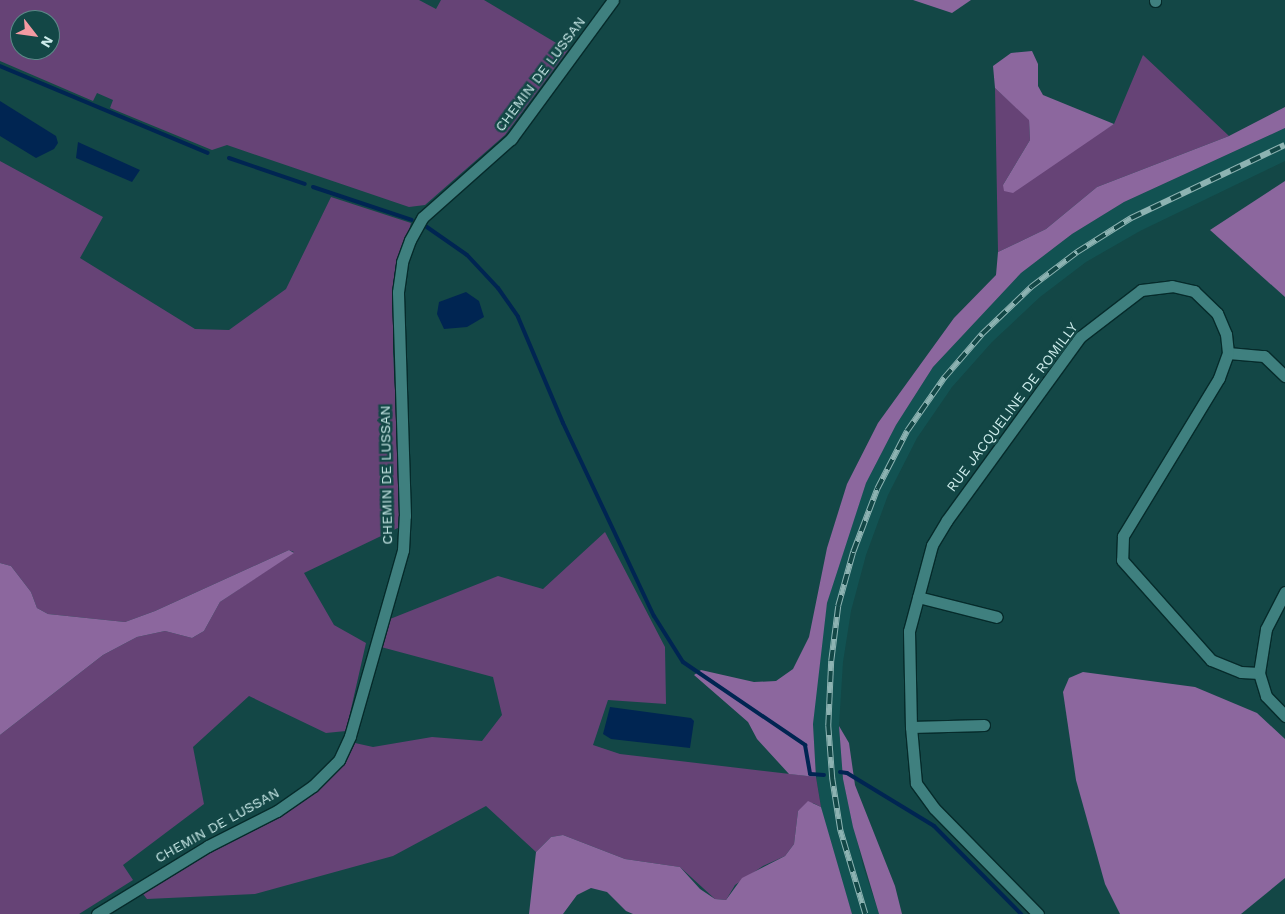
<!DOCTYPE html>
<style>
body{margin:0}
#map{position:relative;width:1285px;height:914px;overflow:hidden;background:#134746;font-family:"Work Sans",sans-serif}
div>[style]{position:absolute}
.built>*{inset:0;background:#125252}
.green>*{inset:0;background:#664376}
.forest>*{inset:0;background:#8c679e}
.water>*{inset:0;background:#002552}
.stream>*{height:4px;margin:-2px;padding:0 2px;transform-origin:2px;border-radius:2px;background:#002552}
.roads{filter:drop-shadow(1px 0 #062b2b) drop-shadow(-1px 0 #062b2b) drop-shadow(0 1px #062b2b) drop-shadow(0 -1px #062b2b)}
.street>*{height:11px;margin:-5.5px;padding:0 5.5px;transform-origin:5.5px;border-radius:5.5px;background:#3f807f}
.rail>*{height:5.5px;margin-top:-2.75px;transform-origin:0;background:repeating-linear-gradient(90deg,#134746 0 11px,#8db3b2 0 22px);box-sizing:border-box;border-block:1px solid #8db3b2}
span{translate:-50% -50%;white-space:nowrap;text-align:center;line-height:1.15;-webkit-text-stroke:5px #134746;paint-order:stroke}
.street-label{font-size:14px;color:#cdeceb}
.north{position:absolute;left:10px;top:10px;width:50px;height:50px;box-sizing:border-box;background:#134746;border:1px solid #5d8988;border-radius:50%;rotate:120deg;font-size:14px;font-weight:700;line-height:20px;text-align:center;color:#cdeceb}
.north::after{content:'';display:block;margin:auto;width:18px;height:22px;background:#f49aa2;clip-path:polygon(50% 0,100% 100%,50% 72%,0 100%)}
</style>
<div id="map">
<div class="built">
<i style="clip-path:polygon(1285px 128px,1285px 161px,1140px 231px,1086px 262px,1040px 297px,992px 342px,952px 387px,917px 438px,888px 495px,866px 555px,851px 611px,843px 662px,839px 726px,843px 779px,863px 866px,879px 914px,852px 914px,825px 830px,816px 777px,813px 724px,818px 659px,827px 603px,843px 548px,866px 483px,896px 425px,933px 367px,1021px 273px,1072px 234px,1124px 202px)"></i>
</div>
<div class="green">
<i style="clip-path:polygon(evenodd,0 0,419px 0,436px 9px,441px 0,484px 0,568px 50px,505px 135px,425px 205px,409px 207px,227px 145px,212px 150px,110px 108px,113px 100px,97px 93px,93px 101px,0 61px,0 0,20px 20px,50px 20px,50px 50px,20px 50px,20px 20px)"></i>
<i style="clip-path:polygon(1143px 55px,1229px 136px,1097px 187px,1046px 229px,998px 252px,995px 88px,1029px 119px,1030px 140px,1003px 185px,1067px 153px,1114px 124px)"></i>
<i style="clip-path:polygon(0 161px,103px 217px,80px 258px,195px 329px,229px 330px,286px 289px,331px 197px,411px 223px,393px 290px,393px 352px,402px 526px,304px 573px,334px 625px,366px 643px,346px 731px,326px 733px,249px 696px,193px 747px,204px 804px,123px 865px,133px 880px,79px 914px,0 914px,0 735px,103px 655px,137px 637px,165px 631px,192px 638px,204px 631px,220px 602px,294px 552px,289px 550px,155px 611px,125px 622px,48px 614px,37px 608px,31px 592px,11px 566px,0 563px)"></i>
<i style="clip-path:polygon(605px 532px,665px 647px,666px 704px,608px 700px,593px 745px,620px 754px,816px 777px,821px 807px,813px 803px,798px 811px,794px 844px,785px 856px,763px 866px,735px 885px,726px 900px,715px 899px,680px 867px,625px 859px,563px 835px,551px 837px,536px 852px,486px 806px,393px 856px,255px 894px,147px 899px,143px 894px,216px 849px,283px 815px,320px 788px,346px 762px,355px 743px,373px 747px,432px 737px,482px 741px,502px 715px,493px 677px,381px 647px,390px 619px,498px 576px,543px 589px)"></i>
</div>
<div class="forest">
<i style="clip-path:polygon(913px 0,971px 0,952px 13px)"></i>
<i style="clip-path:polygon(1032px 51px,1038px 64px,1038px 86px,1043px 95px,1114px 124px,1013px 193px,1004px 191px,1003px 185px,1030px 140px,1029px 120px,995px 88px,993px 66px,1011px 53px)"></i>
<i style="clip-path:polygon(1285px 107px,1285px 128px,1124px 202px,1072px 234px,1021px 273px,933px 367px,896px 425px,866px 483px,827px 603px,813px 724px,816px 777px,789px 774px,757px 739px,748px 722px,694px 675px,701px 670px,754px 682px,776px 681px,793px 669px,809px 637px,827px 548px,847px 484px,878px 423px,954px 318px,996px 275px,998px 252px,1046px 229px,1097px 187px,1229px 136px)"></i>
<i style="clip-path:polygon(1285px 181px,1285px 297px,1210px 230px)"></i>
<i style="clip-path:polygon(289px 550px,294px 553px,220px 602px,204px 631px,192px 638px,165px 631px,137px 637px,103px 655px,0 735px,0 563px,11px 566px,31px 592px,37px 608px,48px 614px,125px 622px,155px 611px)"></i>
<i style="clip-path:polygon(1083px 672px,1195px 687px,1257px 713px,1285px 739px,1285px 878px,1241px 914px,1120px 914px,1105px 884px,1076px 780px,1063px 692px,1069px 678px)"></i>
<i style="clip-path:polygon(839px 726px,849px 743px,855px 785px,895px 886px,902px 914px,879px 914px,853px 827px,843px 779px)"></i>
<i style="clip-path:polygon(808px 801px,821px 807px,852px 914px,633px 914px,626px 911px,607px 892px,591px 888px,577px 895px,563px 914px,529px 914px,536px 852px,551px 837px,563px 835px,625px 859px,680px 867px,700px 889px,715px 899px,726px 900px,742px 878px,785px 856px,794px 844px,798px 811px)"></i>
</div>
<div class="water">
<i style="clip-path:polygon(0 101px,56px 136px,58px 143px,54px 149px,36px 158px,0 136px)"></i>
<i style="clip-path:polygon(78px 142px,140px 170px,132px 182px,76px 158px)"></i>
<i style="clip-path:polygon(466px 292px,479px 301px,484px 317px,467px 327px,444px 329px,437px 314px,439px 302px)"></i>
<i style="clip-path:polygon(610px 707px,691px 718px,694px 721px,690px 748px,611px 739px,603px 734px)"></i>
</div>
<div class="stream">
<i style="left:0;top:66px;width:225px;rotate:22.7deg"></i>
<i style="left:229px;top:158px;width:80px;rotate:18.9deg"></i>
<i style="left:313px;top:187px;width:104px;rotate:18.4deg"></i>
<i style="left:424px;top:225px;width:52px;rotate:34.9deg"></i>
<i style="left:467px;top:255px;width:45px;rotate:46.8deg"></i>
<i style="left:498px;top:288px;width:35px;rotate:55deg"></i>
<i style="left:518px;top:317px;width:115px;rotate:67deg"></i>
<i style="left:563px;top:423px;width:213px;rotate:64.8deg"></i>
<i style="left:654px;top:616px;width:54px;rotate:57.8deg"></i>
<i style="left:683px;top:662px;width:148px;rotate:34.2deg"></i>
<i style="left:805px;top:745px;width:29px;rotate:80deg"></i>
<i style="left:810px;top:774px;width:14px;rotate:4deg"></i>
<i style="left:840px;top:772px;width:7px;rotate:8deg"></i>
<i style="left:847px;top:773px;width:102px;rotate:31.3deg"></i>
<i style="left:934px;top:826px;width:124px;rotate:45.3deg"></i>
</div>
<div class="roads">
<div class="street">
<i style="left:1155px;top:1px;width:1px;rotate:-90deg"></i>
<i style="left:1228px;top:353px;width:36px;rotate:5deg"></i>
<i style="left:1264px;top:356px;width:29px;rotate:44deg"></i>
<i style="left:1285px;top:592px;width:42px;rotate:117.2deg"></i>
<i style="left:1266px;top:629px;width:45px;rotate:99deg"></i>
<i style="left:1259px;top:673px;width:24px;rotate:73deg"></i>
<i style="left:1266px;top:696px;width:28px;rotate:46deg"></i>
<i style="left:918px;top:597px;width:81px;rotate:14.2deg"></i>
<i style="left:911px;top:727px;width:73px;rotate:-1.6deg"></i>
<i style="left:97px;top:914px;width:130px;rotate:-31.5deg"></i>
<i style="left:208px;top:846px;width:77px;rotate:-26.9deg"></i>
<i style="left:277px;top:811px;width:44px;rotate:-34.8deg"></i>
<i style="left:313px;top:786px;width:37px;rotate:-45deg"></i>
<i style="left:339px;top:760px;width:26px;rotate:-65deg"></i>
<i style="left:350px;top:736px;width:193px;rotate:-74.1deg"></i>
<i style="left:403px;top:550px;width:34px;rotate:-87deg"></i>
<i style="left:405px;top:516px;width:224px;rotate:-91.8deg"></i>
<i style="left:398px;top:292px;width:30px;rotate:-82deg"></i>
<i style="left:402px;top:262px;width:23px;rotate:-70deg"></i>
<i style="left:410px;top:240px;width:26px;rotate:-61deg"></i>
<i style="left:423px;top:217px;width:118px;rotate:-41.6deg"></i>
<i style="left:511px;top:139px;width:172px;rotate:-53.7deg"></i>
<i style="left:1038px;top:914px;width:148px;rotate:-134.5deg"></i>
<i style="left:934px;top:808px;width:31px;rotate:-126deg"></i>
<i style="left:916px;top:783px;width:56px;rotate:-95.1deg"></i>
<i style="left:911px;top:727px;width:96px;rotate:-91.2deg"></i>
<i style="left:909px;top:631px;width:89px;rotate:-75deg"></i>
<i style="left:932px;top:545px;width:29px;rotate:-59deg"></i>
<i style="left:947px;top:520px;width:226px;rotate:-54deg"></i>
<i style="left:1080px;top:337px;width:77px;rotate:-37.6deg"></i>
<i style="left:1141px;top:290px;width:31px;rotate:-7deg"></i>
<i style="left:1172px;top:286px;width:23px;rotate:13deg"></i>
<i style="left:1194px;top:291px;width:32px;rotate:44deg"></i>
<i style="left:1217px;top:313px;width:23px;rotate:67deg"></i>
<i style="left:1226px;top:334px;width:19px;rotate:84deg"></i>
<i style="left:1228px;top:353px;width:27px;rotate:110deg"></i>
<i style="left:1219px;top:378px;width:185px;rotate:121.3deg"></i>
<i style="left:1123px;top:536px;width:24px;rotate:92deg"></i>
<i style="left:1122px;top:560px;width:134px;rotate:48.3deg"></i>
<i style="left:1211px;top:660px;width:32px;rotate:22deg"></i>
<i style="left:1241px;top:672px;width:18px;rotate:3deg"></i>
</div>
</div>
<div class="rail">
<i style="left:865px;top:914px;width:88px;rotate:-106.6deg"></i>
<i style="left:840px;top:830px;width:52px;rotate:-98.9deg"></i>
<i style="left:832px;top:779px;width:53px;rotate:-94.3deg"></i>
<i style="left:828px;top:726px;width:65px;rotate:-87.4deg"></i>
<i style="left:831px;top:661px;width:55px;rotate:-82.7deg"></i>
<i style="left:838px;top:606px;width:56px;rotate:-74.5deg"></i>
<i style="left:853px;top:552px;width:67px;rotate:-69.1deg"></i>
<i style="left:877px;top:489px;width:65px;rotate:-62.7deg"></i>
<i style="left:907px;top:431px;width:65px;rotate:-55.1deg"></i>
<i style="left:944px;top:378px;width:58px;rotate:-49.2deg"></i>
<i style="left:982px;top:334px;width:68px;rotate:-43.8deg"></i>
<i style="left:1031px;top:287px;width:58px;rotate:-37.3deg"></i>
<i style="left:1077px;top:252px;width:64px;rotate:-32.2deg"></i>
<i style="left:1131px;top:218px;width:170px;rotate:-25.4deg"></i>
</div>
<div class="street-label">
<span style="left:540px;top:74px;rotate:-53deg">CHEMIN DE LUSSAN</span>
<span style="left:1012px;top:407px;rotate:-53deg">RUE JACQUELINE DE ROMILLY</span>
<span style="left:386px;top:475px;rotate:-91deg">CHEMIN DE LUSSAN</span>
<span style="left:217px;top:825px;rotate:-29deg">CHEMIN DE LUSSAN</span>
</div>
<div class="north">N</div>
</div>
